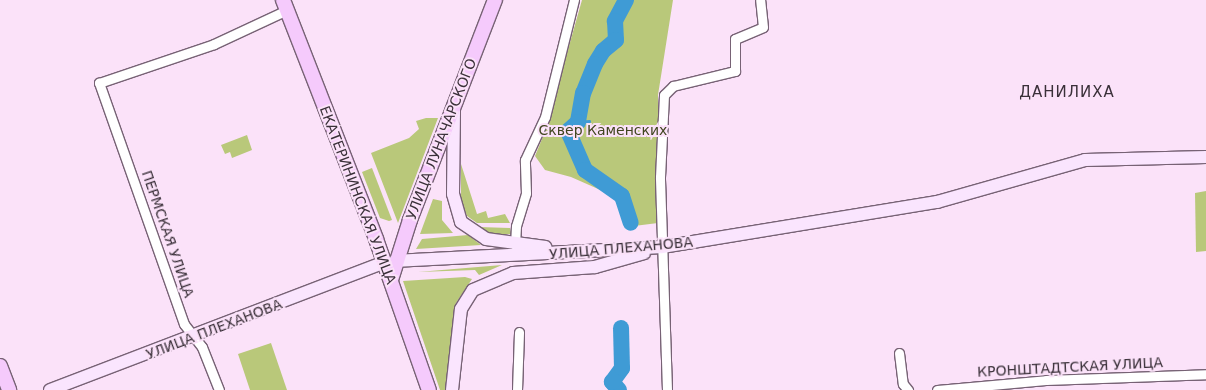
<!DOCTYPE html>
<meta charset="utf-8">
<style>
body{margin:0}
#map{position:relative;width:1206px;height:390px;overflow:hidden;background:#fbe2f9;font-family:"DejaVu Sans",sans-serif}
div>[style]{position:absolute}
.green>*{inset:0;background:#b9c87a}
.stream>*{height:2.5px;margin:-1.25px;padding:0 1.25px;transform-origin:1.25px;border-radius:1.25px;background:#3f9bd5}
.river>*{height:16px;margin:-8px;padding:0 8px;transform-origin:8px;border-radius:8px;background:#3f9bd5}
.roads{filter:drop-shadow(1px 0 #776275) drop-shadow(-1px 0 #776275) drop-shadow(0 1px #776275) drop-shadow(0 -1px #776275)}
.street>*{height:9px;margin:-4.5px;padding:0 4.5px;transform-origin:4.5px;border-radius:4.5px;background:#fff}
.secondary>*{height:12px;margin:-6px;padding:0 6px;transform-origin:6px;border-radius:6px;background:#fae5fe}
.primary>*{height:14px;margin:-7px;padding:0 7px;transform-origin:7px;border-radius:7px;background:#f5cafc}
span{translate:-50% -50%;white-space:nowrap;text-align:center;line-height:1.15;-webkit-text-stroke:4px #fbe2f9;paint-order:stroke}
.park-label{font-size:14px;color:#40461f}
.street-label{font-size:14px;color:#3a3039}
.neighbourhood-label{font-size:15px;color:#3a3039;letter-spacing:1px}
</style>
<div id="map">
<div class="green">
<i style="clip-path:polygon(582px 0,673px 0,658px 95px,658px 223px,634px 226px,631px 209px,614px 196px,571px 177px,545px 170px,535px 156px,544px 134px)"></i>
<i style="clip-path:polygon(426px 118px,438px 118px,398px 223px,371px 153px,409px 138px,419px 129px,416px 121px)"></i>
<i style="clip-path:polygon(247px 135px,252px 150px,232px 158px,230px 152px,225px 154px,221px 145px)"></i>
<i style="clip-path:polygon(461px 164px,477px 214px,486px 211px,488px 218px,505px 214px,510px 223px,477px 223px,467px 216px,461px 201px)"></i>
<i style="clip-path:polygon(372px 168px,392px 220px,389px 221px,380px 218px,362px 172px)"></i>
<i style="clip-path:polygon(1206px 191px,1206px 251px,1196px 252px,1195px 193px)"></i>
<i style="clip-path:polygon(433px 199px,442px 201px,442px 220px,453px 233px,420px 234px)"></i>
<i style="clip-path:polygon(479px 227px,510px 228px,511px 234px,487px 235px)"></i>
<i style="clip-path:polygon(468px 235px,481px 245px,416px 249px,422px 239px)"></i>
<i style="clip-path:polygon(502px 265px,479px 275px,475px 270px,418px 272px)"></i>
<i style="clip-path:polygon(465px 277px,472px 279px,456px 303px,448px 390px,440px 390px,403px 281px)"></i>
<i style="clip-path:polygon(271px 343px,287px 390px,250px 390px,238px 354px)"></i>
</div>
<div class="stream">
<i style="left:578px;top:122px;width:11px;rotate:-5deg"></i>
</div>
<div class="river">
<i style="left:626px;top:0;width:24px;rotate:118deg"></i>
<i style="left:615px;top:21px;width:19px;rotate:87deg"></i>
<i style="left:616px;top:40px;width:17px;rotate:140deg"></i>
<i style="left:603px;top:51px;width:15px;rotate:122deg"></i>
<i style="left:595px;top:64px;width:31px;rotate:112deg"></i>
<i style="left:583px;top:93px;width:29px;rotate:100deg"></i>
<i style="left:578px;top:122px;width:13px;rotate:138deg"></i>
<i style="left:568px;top:131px;width:43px;rotate:66.4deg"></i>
<i style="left:585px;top:170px;width:45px;rotate:35.1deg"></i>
<i style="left:622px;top:196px;width:28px;rotate:72deg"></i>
<i style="left:619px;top:390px;width:11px;rotate:-131deg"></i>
<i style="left:612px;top:382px;width:17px;rotate:-54deg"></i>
<i style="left:622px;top:368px;width:40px;rotate:-91.4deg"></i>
</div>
<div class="roads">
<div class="street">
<i style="left:515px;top:245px;width:19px;rotate:-87deg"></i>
<i style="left:516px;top:226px;width:34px;rotate:-73deg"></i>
<i style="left:526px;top:193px;width:33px;rotate:-92deg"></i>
<i style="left:525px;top:160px;width:47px;rotate:-65.1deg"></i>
<i style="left:545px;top:117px;width:121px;rotate:-76.1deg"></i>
<i style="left:899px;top:353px;width:31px;rotate:83deg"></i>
<i style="left:903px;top:384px;width:8px;rotate:50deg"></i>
<i style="left:219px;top:390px;width:46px;rotate:-111.6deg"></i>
<i style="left:202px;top:347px;width:29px;rotate:-128deg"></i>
<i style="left:184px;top:324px;width:256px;rotate:-109.4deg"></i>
<i style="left:99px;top:83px;width:121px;rotate:-18.7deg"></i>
<i style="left:214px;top:44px;width:81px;rotate:-25deg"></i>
<i style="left:517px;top:390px;width:58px;rotate:-88deg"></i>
<i style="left:667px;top:390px;width:213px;rotate:-91.9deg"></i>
<i style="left:660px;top:177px;width:82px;rotate:-87.2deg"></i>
<i style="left:664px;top:95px;width:13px;rotate:-45deg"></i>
<i style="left:673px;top:86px;width:64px;rotate:-13.6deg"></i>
<i style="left:735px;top:71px;width:32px;rotate:-90deg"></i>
<i style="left:735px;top:39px;width:30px;rotate:-23deg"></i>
<i style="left:763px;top:27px;width:27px;rotate:-96deg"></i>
<i style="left:937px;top:390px;width:109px;rotate:-5.2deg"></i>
<i style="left:1046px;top:380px;width:160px;rotate:-2.1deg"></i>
</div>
<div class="secondary">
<i style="left:454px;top:111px;width:83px;rotate:90.7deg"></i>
<i style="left:453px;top:194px;width:29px;rotate:74deg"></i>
<i style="left:461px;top:222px;width:30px;rotate:34deg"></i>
<i style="left:486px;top:239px;width:60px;rotate:7.7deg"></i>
<i style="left:395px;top:261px;width:267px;rotate:-3deg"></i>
<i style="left:662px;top:247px;width:279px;rotate:-9.3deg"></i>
<i style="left:937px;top:202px;width:154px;rotate:-15.8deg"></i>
<i style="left:1085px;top:160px;width:121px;rotate:-1.4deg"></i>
<i style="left:50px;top:390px;width:359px;rotate:-20.9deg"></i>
<i style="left:452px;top:390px;width:81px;rotate:-83.7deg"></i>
<i style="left:461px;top:309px;width:22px;rotate:-58deg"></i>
<i style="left:473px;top:290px;width:43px;rotate:-23deg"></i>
<i style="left:513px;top:273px;width:82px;rotate:-4.2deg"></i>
<i style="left:595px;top:267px;width:51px;rotate:-15.9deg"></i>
</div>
<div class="primary">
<i style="left:283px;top:0;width:256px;rotate:68.7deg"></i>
<i style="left:376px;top:239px;width:160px;rotate:70.7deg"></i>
<i style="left:391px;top:280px;width:63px;rotate:-72.4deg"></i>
<i style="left:410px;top:220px;width:236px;rotate:-68.9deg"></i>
<i style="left:0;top:366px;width:26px;rotate:69deg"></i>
</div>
</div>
<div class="park-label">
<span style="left:603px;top:130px">Сквер Каменских</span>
</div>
<div class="street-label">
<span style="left:441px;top:139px;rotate:-69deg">УЛИЦА ЛУНАЧАРСКОГО</span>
<span style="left:358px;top:195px;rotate:69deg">ЕКАТЕРИНИНСКАЯ УЛИЦА</span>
<span style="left:168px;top:234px;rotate:71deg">ПЕРМСКАЯ УЛИЦА</span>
<span style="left:621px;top:248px;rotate:-5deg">УЛИЦА ПЛЕХАНОВА</span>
<span style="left:214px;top:329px;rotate:-21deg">УЛИЦА ПЛЕХАНОВА</span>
<span style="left:1070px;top:367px;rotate:-3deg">КРОНШТАДТСКАЯ УЛИЦА</span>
</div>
<div class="neighbourhood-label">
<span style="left:1067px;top:93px">ДАНИЛИХА</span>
</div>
</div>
